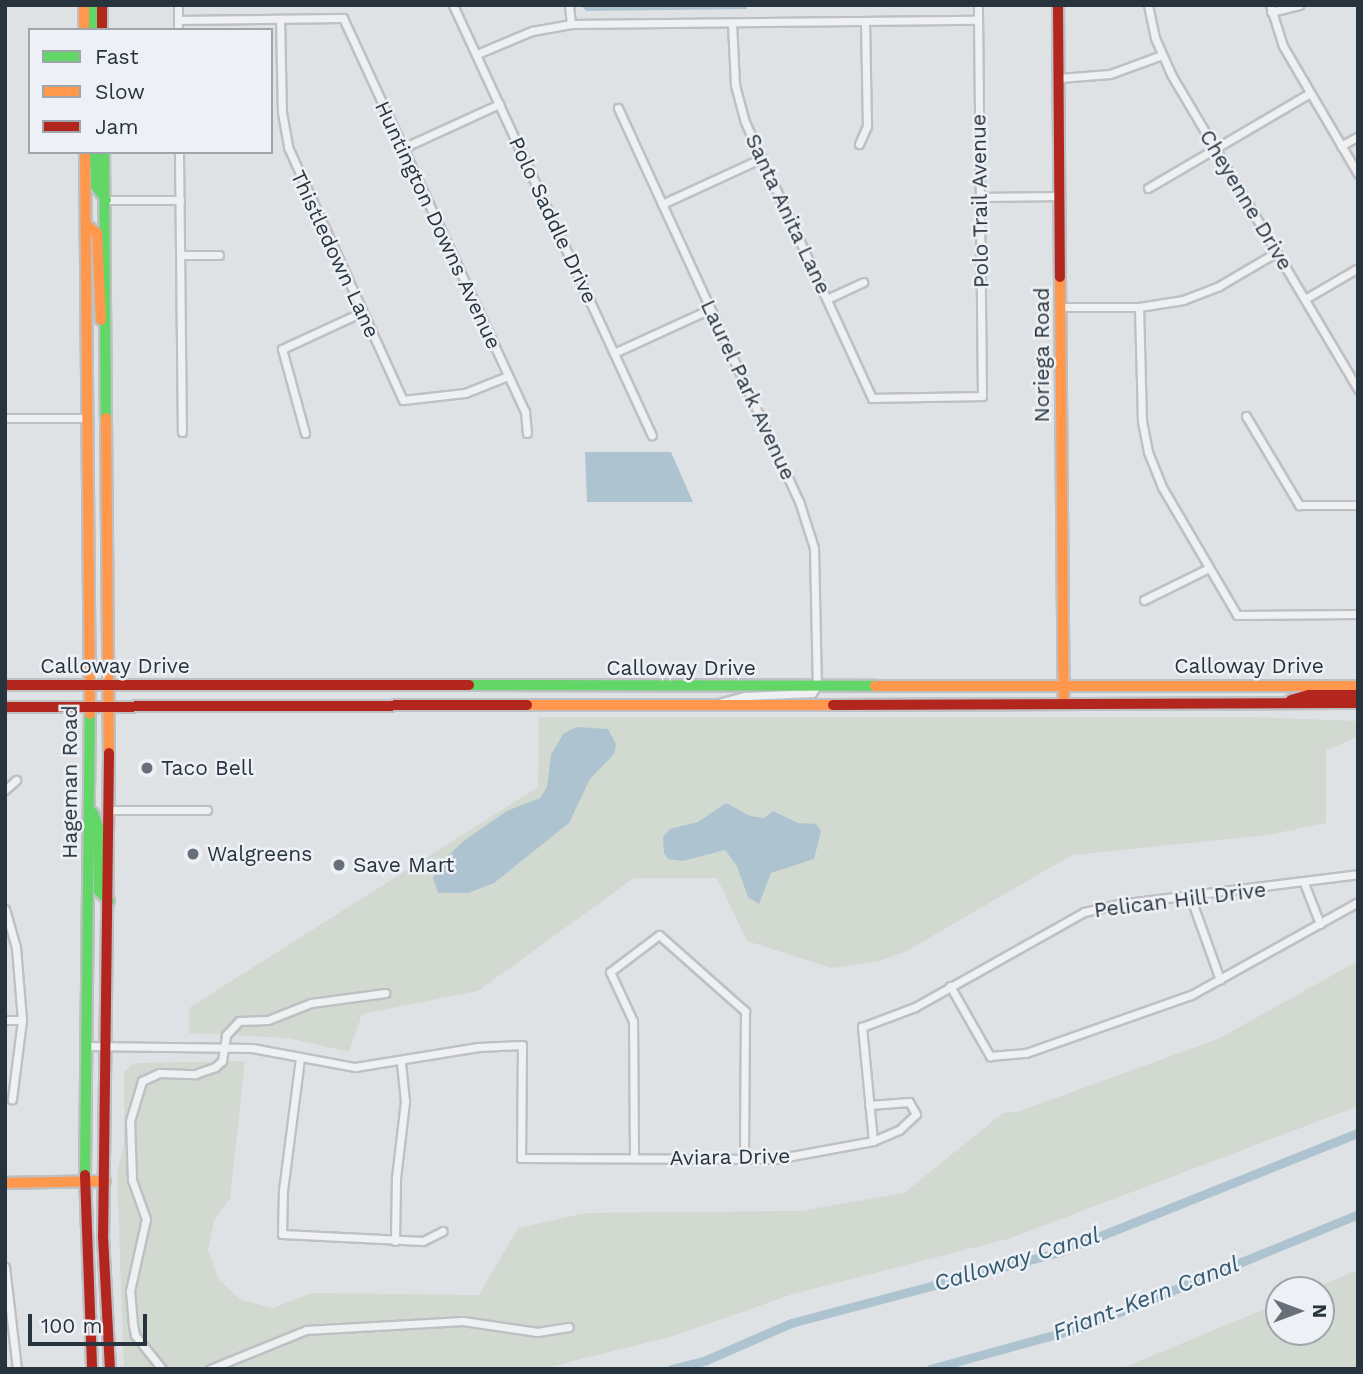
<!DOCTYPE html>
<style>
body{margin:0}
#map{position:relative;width:1363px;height:1374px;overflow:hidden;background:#dfe2e5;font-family:"Work Sans",sans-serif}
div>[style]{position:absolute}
.green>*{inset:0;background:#d1d9d0}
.water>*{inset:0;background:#adc4d0}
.canal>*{height:9px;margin:-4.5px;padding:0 4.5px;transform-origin:4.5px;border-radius:4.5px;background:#adc4d0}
.roads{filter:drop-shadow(2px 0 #bec0c3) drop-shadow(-2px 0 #bec0c3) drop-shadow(0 2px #bec0c3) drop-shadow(0 -2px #bec0c3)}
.street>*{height:7px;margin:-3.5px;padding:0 3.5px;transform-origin:3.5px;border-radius:3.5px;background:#eff0f1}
.fast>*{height:10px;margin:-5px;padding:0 5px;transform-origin:5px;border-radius:5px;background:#63d668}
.slow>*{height:10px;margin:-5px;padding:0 5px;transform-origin:5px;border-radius:5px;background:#ff974d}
.jam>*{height:10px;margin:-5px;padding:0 5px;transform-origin:5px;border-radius:5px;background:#b3261e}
.dots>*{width:19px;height:19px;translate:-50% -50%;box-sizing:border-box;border:4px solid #edf1f5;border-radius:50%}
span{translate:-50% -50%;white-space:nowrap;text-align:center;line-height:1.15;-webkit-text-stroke:5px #edf1f5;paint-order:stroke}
.street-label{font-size:21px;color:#27333d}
.poi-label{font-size:21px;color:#27333d}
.left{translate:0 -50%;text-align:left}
.water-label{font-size:23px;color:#325971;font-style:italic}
.frame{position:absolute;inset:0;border:7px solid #27333d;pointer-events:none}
.legend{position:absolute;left:28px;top:28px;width:245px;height:126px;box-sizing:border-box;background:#edf1f5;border:2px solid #9ea5ab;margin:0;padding:9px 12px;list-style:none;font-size:21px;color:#27333d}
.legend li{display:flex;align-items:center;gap:14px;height:35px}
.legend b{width:35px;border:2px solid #9ea5ab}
.north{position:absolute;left:1265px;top:1276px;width:70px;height:70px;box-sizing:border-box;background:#edf1f5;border:2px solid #9ea5ab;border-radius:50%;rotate:90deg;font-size:19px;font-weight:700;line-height:28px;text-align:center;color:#27333d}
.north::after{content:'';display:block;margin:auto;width:24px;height:32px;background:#677078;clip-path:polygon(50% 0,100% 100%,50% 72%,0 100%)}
.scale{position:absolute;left:28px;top:1314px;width:119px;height:32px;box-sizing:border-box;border:4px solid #27333d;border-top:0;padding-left:9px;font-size:21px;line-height:24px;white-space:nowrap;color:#27333d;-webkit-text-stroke:5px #edf1f5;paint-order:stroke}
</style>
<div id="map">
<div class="green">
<i style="clip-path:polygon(539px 717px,1253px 717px,1358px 721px,1358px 737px,1326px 750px,1326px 823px,1268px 835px,1072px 855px,905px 952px,879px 961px,831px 968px,747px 941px,717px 878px,634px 878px,478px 991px,362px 1014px,349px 1052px,288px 1038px,189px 1033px,189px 1008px,538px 787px)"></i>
<i style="clip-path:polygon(1358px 961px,1358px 1106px,1011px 1238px,793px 1294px,673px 1336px,542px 1369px,124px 1369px,117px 1175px,124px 1142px,124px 1072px,134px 1063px,245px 1061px,230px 1198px,214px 1221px,208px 1250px,219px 1280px,241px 1300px,273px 1308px,312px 1293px,479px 1295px,518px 1228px,586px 1213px,800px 1211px,904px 1193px,1003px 1113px,1020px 1111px,1218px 1039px)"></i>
<i style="clip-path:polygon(1358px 1270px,1358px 1369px,1120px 1369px,1279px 1303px,1279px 1332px,1321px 1332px,1321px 1290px,1310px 1290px)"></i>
</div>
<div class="water">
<i style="clip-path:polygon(581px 5px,747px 5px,747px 9px,586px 11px)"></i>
<i style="clip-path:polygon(585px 452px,671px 452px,693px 502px,587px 502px)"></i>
<i style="clip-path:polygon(576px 727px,608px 729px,616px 744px,614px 754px,590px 779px,569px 823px,494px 883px,468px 893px,438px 893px,433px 878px,441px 862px,465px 840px,507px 811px,540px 798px,547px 787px,551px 755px,563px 734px)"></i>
<i style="clip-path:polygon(726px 803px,750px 816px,764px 818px,773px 811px,798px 823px,816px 824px,821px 831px,814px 859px,771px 873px,759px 904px,748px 897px,737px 866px,725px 850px,683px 861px,668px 859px,664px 853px,663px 837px,670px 829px,698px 822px)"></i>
</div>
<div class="canal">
<i style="left:671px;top:1369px;width:36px;rotate:-14deg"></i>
<i style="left:706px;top:1360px;width:93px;rotate:-23.5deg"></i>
<i style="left:791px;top:1323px;width:278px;rotate:-14.8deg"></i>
<i style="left:1060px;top:1252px;width:321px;rotate:-21.8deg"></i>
<i style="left:930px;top:1369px;width:159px;rotate:-15.4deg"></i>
<i style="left:1083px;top:1327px;width:297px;rotate:-22.3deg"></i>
</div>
<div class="roads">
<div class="street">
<i style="left:178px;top:5px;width:25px;rotate:90deg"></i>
<i style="left:453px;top:5px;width:474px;rotate:65.2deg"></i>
<i style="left:569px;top:5px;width:19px;rotate:84deg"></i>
<i style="left:1148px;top:5px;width:34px;rotate:78deg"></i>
<i style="left:1155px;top:38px;width:42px;rotate:65.9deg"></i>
<i style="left:1172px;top:76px;width:364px;rotate:59.3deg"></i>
<i style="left:1270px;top:5px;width:43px;rotate:72.4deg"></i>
<i style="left:1283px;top:46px;width:148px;rotate:59.6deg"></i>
<i style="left:1271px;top:12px;width:29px;rotate:-14deg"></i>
<i style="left:280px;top:19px;width:93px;rotate:88.8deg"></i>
<i style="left:282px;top:112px;width:36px;rotate:80deg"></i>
<i style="left:288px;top:147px;width:278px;rotate:65.6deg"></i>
<i style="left:403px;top:400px;width:62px;rotate:-6.4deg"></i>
<i style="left:465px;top:393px;width:46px;rotate:-21.6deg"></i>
<i style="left:178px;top:20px;width:165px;rotate:-0.7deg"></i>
<i style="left:343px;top:18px;width:433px;rotate:65.2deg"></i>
<i style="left:525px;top:411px;width:22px;rotate:85deg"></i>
<i style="left:732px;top:23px;width:62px;rotate:87.2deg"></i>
<i style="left:735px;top:85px;width:38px;rotate:75deg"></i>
<i style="left:745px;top:122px;width:304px;rotate:65.3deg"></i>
<i style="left:872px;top:398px;width:110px;rotate:-1deg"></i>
<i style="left:982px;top:396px;width:391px;rotate:-90.6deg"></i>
<i style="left:477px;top:54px;width:60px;rotate:-22.7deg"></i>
<i style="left:532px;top:31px;width:40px;rotate:-10deg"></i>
<i style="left:571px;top:24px;width:407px;rotate:-0.6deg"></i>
<i style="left:1059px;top:78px;width:51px;rotate:-4.5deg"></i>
<i style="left:1110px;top:74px;width:55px;rotate:-20.1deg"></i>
<i style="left:618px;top:108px;width:433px;rotate:65.3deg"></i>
<i style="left:799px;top:501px;width:49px;rotate:72.3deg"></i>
<i style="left:814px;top:548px;width:138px;rotate:88.8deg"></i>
<i style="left:817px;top:686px;width:9px;rotate:126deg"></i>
<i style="left:812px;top:693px;width:67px;rotate:177.4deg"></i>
<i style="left:745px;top:696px;width:24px;rotate:165deg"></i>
<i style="left:859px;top:144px;width:20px;rotate:-66deg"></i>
<i style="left:867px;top:126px;width:105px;rotate:-91.1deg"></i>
<i style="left:1341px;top:146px;width:20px;rotate:-30deg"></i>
<i style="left:403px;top:148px;width:106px;rotate:-24.6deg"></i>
<i style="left:179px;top:152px;width:280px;rotate:89.4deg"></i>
<i style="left:1148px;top:188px;width:188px;rotate:-30.4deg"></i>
<i style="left:980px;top:197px;width:80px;rotate:-0.7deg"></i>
<i style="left:106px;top:200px;width:74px"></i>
<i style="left:662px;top:204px;width:110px;rotate:-24.7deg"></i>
<i style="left:180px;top:255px;width:39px"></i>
<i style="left:827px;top:299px;width:40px;rotate:-25deg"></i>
<i style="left:1305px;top:299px;width:61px;rotate:-30.3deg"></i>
<i style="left:1061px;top:307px;width:78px"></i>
<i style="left:1139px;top:307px;width:45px;rotate:-9deg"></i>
<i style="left:1183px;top:300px;width:39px;rotate:-21deg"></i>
<i style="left:1219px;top:286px;width:67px;rotate:-30.4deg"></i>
<i style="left:1139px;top:307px;width:114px;rotate:88.5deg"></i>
<i style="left:1142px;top:421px;width:32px;rotate:79deg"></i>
<i style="left:1148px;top:452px;width:38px;rotate:68deg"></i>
<i style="left:1162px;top:487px;width:148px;rotate:59.6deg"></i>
<i style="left:1237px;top:615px;width:121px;rotate:-0.5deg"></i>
<i style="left:614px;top:353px;width:106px;rotate:-24.6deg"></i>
<i style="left:1246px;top:416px;width:104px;rotate:59.2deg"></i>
<i style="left:1299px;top:505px;width:59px"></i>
<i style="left:5px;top:418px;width:83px"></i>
<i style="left:305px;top:433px;width:87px;rotate:-105.3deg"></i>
<i style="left:282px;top:349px;width:88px;rotate:-24.8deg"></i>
<i style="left:1144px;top:600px;width:72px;rotate:-26.2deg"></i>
<i style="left:5px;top:790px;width:15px;rotate:-42deg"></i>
<i style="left:110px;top:810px;width:97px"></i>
<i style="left:1304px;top:883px;width:44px;rotate:68.7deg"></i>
<i style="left:1190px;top:896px;width:89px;rotate:70.3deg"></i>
<i style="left:5px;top:909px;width:40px;rotate:74deg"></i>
<i style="left:16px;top:947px;width:73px;rotate:85.3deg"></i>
<i style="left:22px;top:1020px;width:80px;rotate:97.2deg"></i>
<i style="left:950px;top:986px;width:81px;rotate:60.3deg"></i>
<i style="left:990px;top:1056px;width:36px;rotate:-5deg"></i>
<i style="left:1026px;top:1053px;width:175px;rotate:-19.4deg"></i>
<i style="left:1191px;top:995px;width:191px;rotate:-29.1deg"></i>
<i style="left:5px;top:1020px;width:17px"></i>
<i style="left:86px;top:1046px;width:166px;rotate:0.7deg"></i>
<i style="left:252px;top:1048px;width:105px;rotate:10.5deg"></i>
<i style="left:355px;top:1067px;width:125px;rotate:-9.2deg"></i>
<i style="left:478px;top:1047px;width:44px;rotate:-2.6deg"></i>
<i style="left:522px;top:1045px;width:113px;rotate:90.5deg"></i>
<i style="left:521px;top:1158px;width:254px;rotate:0.2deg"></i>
<i style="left:775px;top:1159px;width:100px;rotate:-10.4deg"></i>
<i style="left:873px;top:1141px;width:28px;rotate:-23deg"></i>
<i style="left:899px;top:1130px;width:23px;rotate:-43deg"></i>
<i style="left:916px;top:1114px;width:14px;rotate:-120deg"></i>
<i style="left:909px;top:1102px;width:40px;rotate:175.7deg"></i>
<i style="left:300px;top:1058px;width:133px;rotate:97.3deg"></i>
<i style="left:283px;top:1190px;width:44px;rotate:91.3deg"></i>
<i style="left:282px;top:1234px;width:141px;rotate:2.8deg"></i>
<i style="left:423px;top:1241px;width:22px;rotate:-27deg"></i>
<i style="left:873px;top:1141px;width:115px;rotate:-95.5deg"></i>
<i style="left:862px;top:1027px;width:57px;rotate:-20.7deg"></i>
<i style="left:915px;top:1007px;width:194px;rotate:-29.3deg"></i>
<i style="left:1084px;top:912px;width:35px;rotate:-13deg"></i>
<i style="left:1118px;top:904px;width:242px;rotate:-7.1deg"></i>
<i style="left:634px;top:1158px;width:137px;rotate:-90.4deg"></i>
<i style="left:633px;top:1021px;width:54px;rotate:-115.1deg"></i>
<i style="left:610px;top:972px;width:61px;rotate:-37.1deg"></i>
<i style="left:659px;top:935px;width:115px;rotate:41.5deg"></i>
<i style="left:745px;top:1011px;width:148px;rotate:90.4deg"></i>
<i style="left:395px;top:1241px;width:63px;rotate:-89.1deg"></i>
<i style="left:396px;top:1178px;width:78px;rotate:-83.3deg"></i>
<i style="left:405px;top:1101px;width:39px;rotate:-96deg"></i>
<i style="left:5px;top:1267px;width:103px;rotate:83.3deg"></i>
<i style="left:162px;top:1369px;width:43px;rotate:-128.5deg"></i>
<i style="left:135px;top:1335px;width:10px;rotate:-101deg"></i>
<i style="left:133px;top:1325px;width:34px;rotate:-95deg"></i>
<i style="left:130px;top:1291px;width:74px;rotate:-77.5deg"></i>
<i style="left:146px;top:1219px;width:41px;rotate:-109.7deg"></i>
<i style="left:132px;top:1180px;width:59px;rotate:-91.9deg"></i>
<i style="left:130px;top:1121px;width:42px;rotate:-73.3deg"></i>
<i style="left:142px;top:1081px;width:19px;rotate:-25deg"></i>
<i style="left:159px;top:1073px;width:36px;rotate:2deg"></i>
<i style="left:195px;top:1074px;width:21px;rotate:-19deg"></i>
<i style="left:215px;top:1067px;width:9px;rotate:-41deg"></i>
<i style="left:222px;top:1061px;width:26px;rotate:-81deg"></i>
<i style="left:226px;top:1035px;width:19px;rotate:-47deg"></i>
<i style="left:239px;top:1021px;width:29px;rotate:-2deg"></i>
<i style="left:268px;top:1020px;width:46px;rotate:-21.6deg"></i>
<i style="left:311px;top:1003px;width:75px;rotate:-7.7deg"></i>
<i style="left:210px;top:1369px;width:104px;rotate:-22.1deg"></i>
<i style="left:306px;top:1330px;width:157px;rotate:-3.3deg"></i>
<i style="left:463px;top:1321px;width:75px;rotate:8.5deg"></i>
<i style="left:537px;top:1332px;width:32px;rotate:-9deg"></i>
</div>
<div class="fast">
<i style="left:94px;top:5px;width:25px;rotate:90deg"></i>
<i style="left:95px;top:152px;width:34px;rotate:88deg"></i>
<i style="left:96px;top:186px;width:17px;rotate:54deg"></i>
<i style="left:104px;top:152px;width:266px;rotate:89.6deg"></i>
<i style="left:469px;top:685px;width:406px;rotate:0.1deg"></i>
<i style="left:93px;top:813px;width:14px;rotate:69deg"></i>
<i style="left:98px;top:826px;width:65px;rotate:89.1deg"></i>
<i style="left:99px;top:891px;width:14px;rotate:45deg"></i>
<i style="left:85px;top:1175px;width:461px;rotate:-89.4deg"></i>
</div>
<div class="slow">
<i style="left:84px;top:5px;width:25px;rotate:90deg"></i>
<i style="left:85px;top:152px;width:562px;rotate:89.49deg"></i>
<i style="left:86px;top:225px;width:14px;rotate:36deg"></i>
<i style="left:97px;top:233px;width:87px;rotate:87.4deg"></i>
<i style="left:1060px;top:277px;width:427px;rotate:89.5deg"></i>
<i style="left:106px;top:418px;width:335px;rotate:89.5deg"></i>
<i style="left:875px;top:686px;width:483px"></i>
<i style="left:527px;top:705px;width:306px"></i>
<i style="left:5px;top:1183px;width:100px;rotate:-1.1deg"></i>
</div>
<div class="jam">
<i style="left:102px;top:5px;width:25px;rotate:90deg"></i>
<i style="left:1058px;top:5px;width:272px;rotate:89.6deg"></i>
<i style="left:5px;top:685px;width:464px"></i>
<i style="left:1291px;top:700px;width:19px;rotate:-16deg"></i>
<i style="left:1309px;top:695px;width:49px"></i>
<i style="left:833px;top:705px;width:525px;rotate:-0.22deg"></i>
<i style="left:5px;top:707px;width:522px;rotate:-0.22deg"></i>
<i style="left:109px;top:753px;width:483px;rotate:90.7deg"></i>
<i style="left:103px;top:1236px;width:133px;rotate:87deg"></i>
<i style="left:85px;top:1175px;width:194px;rotate:87.9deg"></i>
</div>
</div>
<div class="dots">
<i style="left:147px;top:768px;background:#677078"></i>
<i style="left:193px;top:854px;background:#677078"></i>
<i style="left:339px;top:865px;background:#677078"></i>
</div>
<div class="street-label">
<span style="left:1246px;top:200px;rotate:59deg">Cheyenne Drive</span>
<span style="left:980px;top:201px;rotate:-91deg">Polo Trail Avenue</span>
<span style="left:788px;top:214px;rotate:65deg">Santa Anita Lane</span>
<span style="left:553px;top:220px;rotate:65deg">Polo Saddle Drive</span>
<span style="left:438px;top:225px;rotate:65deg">Huntington Downs Avenue</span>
<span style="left:335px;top:254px;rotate:65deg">Thistledown Lane</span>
<span style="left:1042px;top:355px;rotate:-90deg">Noriega Road</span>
<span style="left:748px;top:390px;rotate:65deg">Laurel Park Avenue</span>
<span style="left:115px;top:666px">Calloway Drive</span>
<span style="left:1249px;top:666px">Calloway Drive</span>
<span style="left:681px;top:668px">Calloway Drive</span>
<span style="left:70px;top:782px;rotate:-90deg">Hageman Road</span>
<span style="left:1180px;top:900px;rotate:-7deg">Pelican Hill Drive</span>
<span style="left:730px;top:1157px;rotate:-1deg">Aviara Drive</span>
</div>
<div class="poi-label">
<span class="left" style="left:161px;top:768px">Taco Bell</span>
<span class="left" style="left:207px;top:854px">Walgreens</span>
<span class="left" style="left:353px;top:865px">Save Mart</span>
</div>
<div class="water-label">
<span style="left:1017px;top:1260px;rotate:-17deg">Calloway Canal</span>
<span style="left:1146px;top:1299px;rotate:-21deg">Friant-Kern Canal</span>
</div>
<div class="frame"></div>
<ul class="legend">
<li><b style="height:9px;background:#63d668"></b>Fast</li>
<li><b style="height:9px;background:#ff974d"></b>Slow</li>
<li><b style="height:9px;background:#b3261e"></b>Jam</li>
</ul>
<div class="north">N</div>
<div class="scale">100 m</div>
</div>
